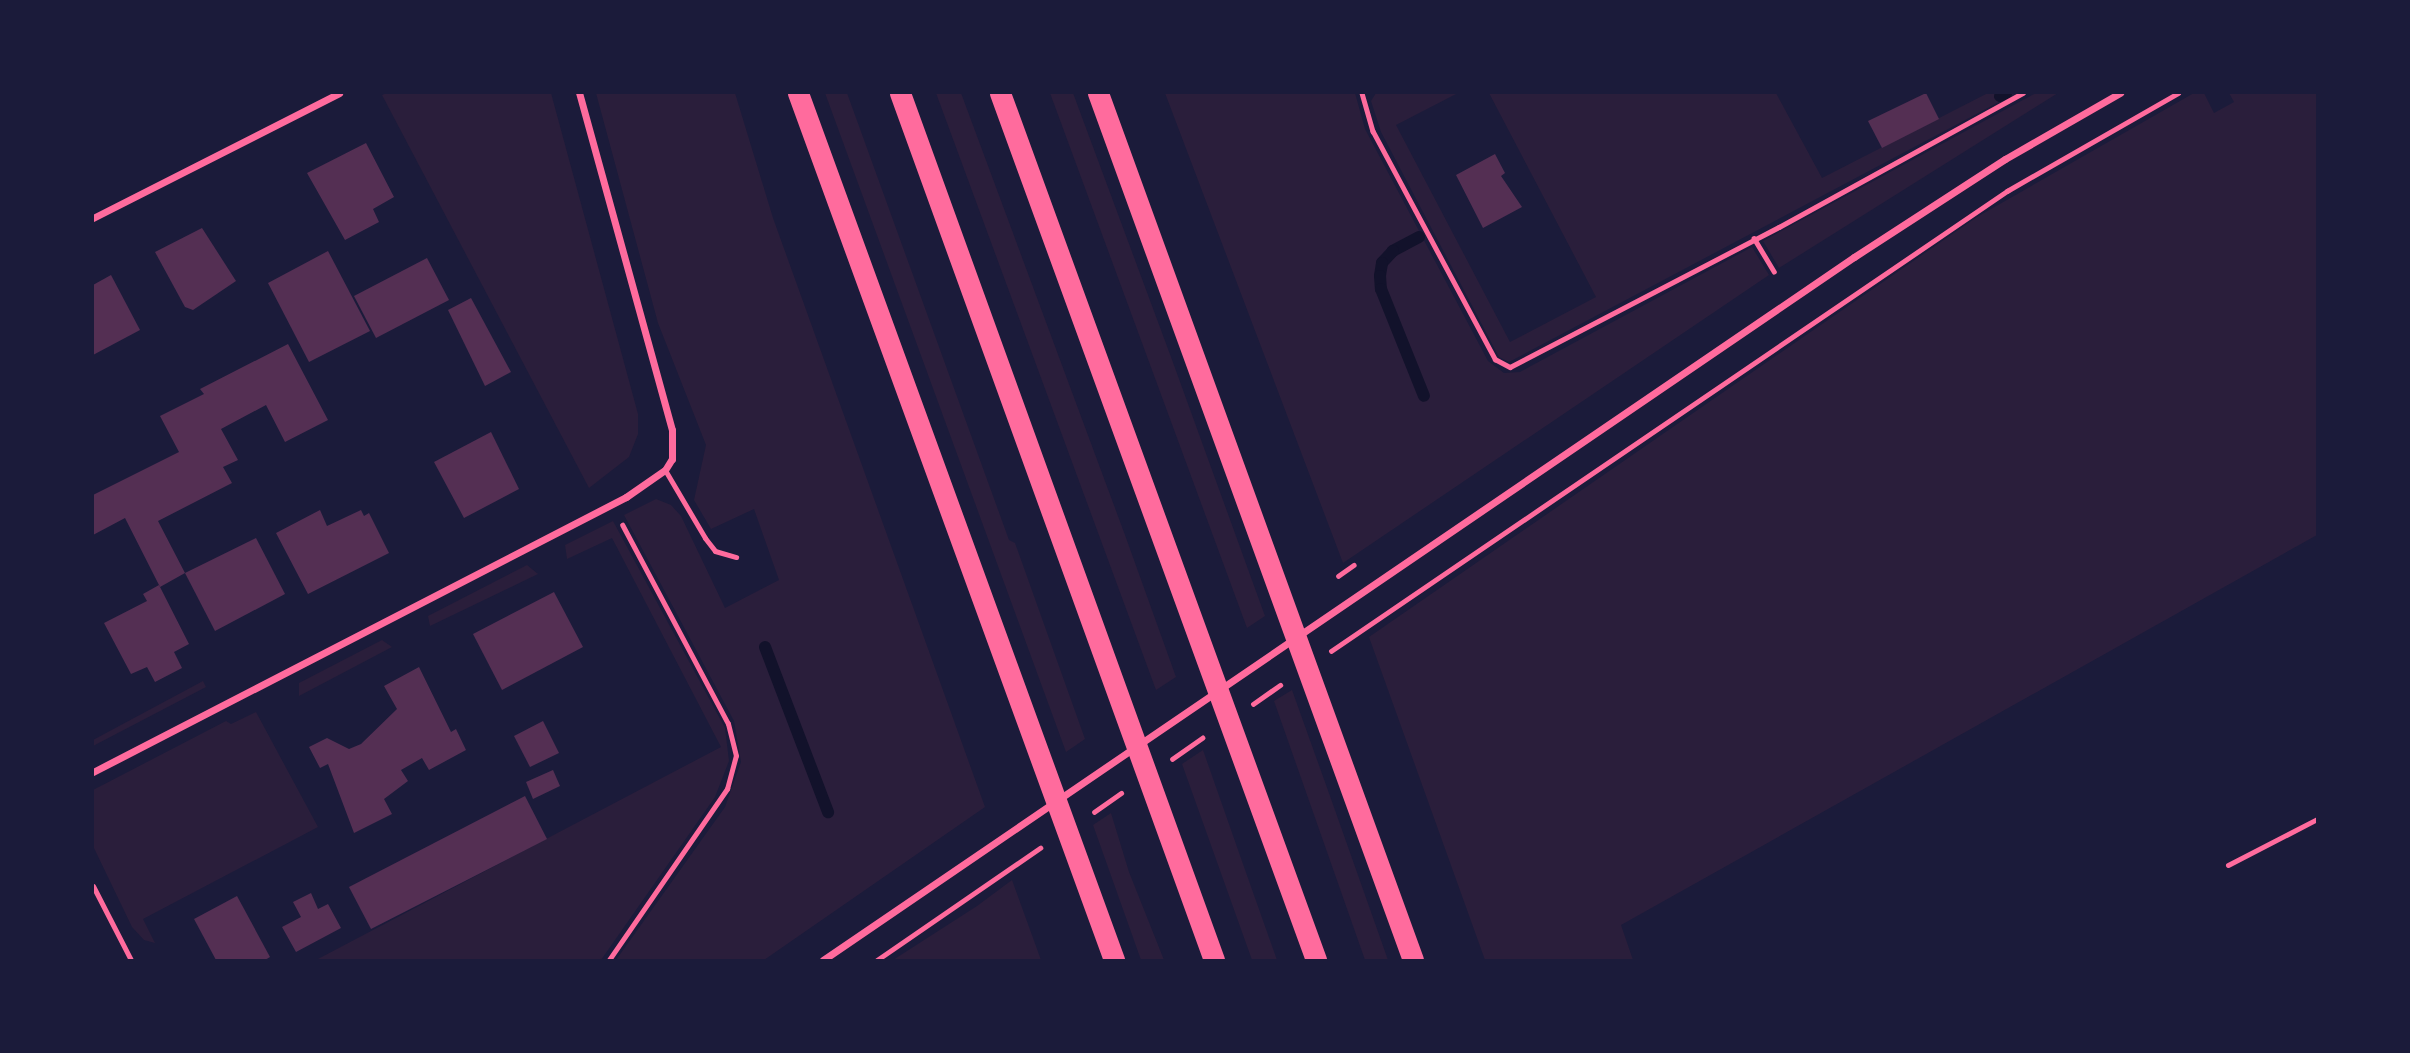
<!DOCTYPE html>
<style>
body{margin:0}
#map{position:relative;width:2410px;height:1053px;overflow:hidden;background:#1b1b3a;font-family:Roboto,sans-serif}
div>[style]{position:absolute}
.green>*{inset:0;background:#2a1e3b}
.stream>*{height:12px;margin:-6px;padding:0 6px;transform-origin:6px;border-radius:6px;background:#12122b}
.building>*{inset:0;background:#542f53}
.path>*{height:4.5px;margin:-2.25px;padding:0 2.25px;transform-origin:2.25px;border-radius:2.25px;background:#ff6b9d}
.service>*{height:5px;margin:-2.5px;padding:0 2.5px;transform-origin:2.5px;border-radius:2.5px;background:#ff6b9d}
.minor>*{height:7px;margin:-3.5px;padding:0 3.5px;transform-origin:3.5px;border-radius:3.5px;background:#ff6b9d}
.motorway>*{height:21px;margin:-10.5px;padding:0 10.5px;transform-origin:10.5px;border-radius:10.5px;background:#ff6b9d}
span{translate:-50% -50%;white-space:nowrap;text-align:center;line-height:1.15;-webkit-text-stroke:6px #1b1b3a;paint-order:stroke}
.frame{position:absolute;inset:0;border:94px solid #1b1b3a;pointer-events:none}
</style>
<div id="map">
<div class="green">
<i style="clip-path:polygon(387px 93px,551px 93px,638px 414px,638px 434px,629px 457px,589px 488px,382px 95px)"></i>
<i style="clip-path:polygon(596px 93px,735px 93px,773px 218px,985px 807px,764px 960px,616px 960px,725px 807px,741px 762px,734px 721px,624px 515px,656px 499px,671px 505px,681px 516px,725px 608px,779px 580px,754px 509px,711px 529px,694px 500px,706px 445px,658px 323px)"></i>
<i style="clip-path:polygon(825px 93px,847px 93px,1009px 540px,1015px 543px,1085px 739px,1066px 752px)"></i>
<i style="clip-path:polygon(936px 93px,961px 93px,1125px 535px,1176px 677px,1156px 690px)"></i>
<i style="clip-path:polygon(1050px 93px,1073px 93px,1171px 357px,1265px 616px,1247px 628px)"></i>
<i style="clip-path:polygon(1165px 93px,1355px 93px,1365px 129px,1488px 361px,1504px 373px,1520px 372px,1752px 247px,1769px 275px,1343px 563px)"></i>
<i style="clip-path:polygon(1376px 93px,1458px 93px,1396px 125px,1510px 342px,1596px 297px,1489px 93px,1776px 93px,1822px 178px,1988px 93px,2016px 93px,1509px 362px,1499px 357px,1381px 132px,1371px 101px)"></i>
<i style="clip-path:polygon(2036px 93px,2058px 93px,1779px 268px,1763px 241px)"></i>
<i style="clip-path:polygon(2194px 93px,2204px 93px,2214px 113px,2234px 102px,2229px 93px,2317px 93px,2317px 535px,1621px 925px,1633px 960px,1485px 960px,1369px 637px,1977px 217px)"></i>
<i style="clip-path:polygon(613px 521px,725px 728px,729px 761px,715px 797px,601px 960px,316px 960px,721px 747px,612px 538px,567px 559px,565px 545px)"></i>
<i style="clip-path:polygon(527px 565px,538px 574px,430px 626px,428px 616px)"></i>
<i style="clip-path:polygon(382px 640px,392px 647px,299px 696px,299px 683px)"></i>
<i style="clip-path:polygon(203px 681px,206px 687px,93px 746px,93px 740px)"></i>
<i style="clip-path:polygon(1292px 690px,1330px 796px,1388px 960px,1365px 960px,1274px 701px)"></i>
<i style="clip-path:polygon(256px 712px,318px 827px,143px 919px,155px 943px,144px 940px,132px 927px,93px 846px,93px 790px,226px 721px,231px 724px)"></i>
<i style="clip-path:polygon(1203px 750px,1243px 864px,1277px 960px,1252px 960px,1182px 764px)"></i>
<i style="clip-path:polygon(1111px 813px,1129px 872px,1164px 960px,1141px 960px,1093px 825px)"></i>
<i style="clip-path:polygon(1012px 880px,1041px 960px,893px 960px,977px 906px)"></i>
</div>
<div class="stream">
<i style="left:2000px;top:96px;width:7px;rotate:-27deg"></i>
<i style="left:1419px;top:237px;width:30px;rotate:152deg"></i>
<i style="left:1393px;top:251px;width:16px;rotate:133deg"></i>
<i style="left:1382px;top:263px;width:13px;rotate:99deg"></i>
<i style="left:1380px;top:276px;width:13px;rotate:86deg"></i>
<i style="left:1381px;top:289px;width:115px;rotate:68.1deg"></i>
<i style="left:765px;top:647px;width:177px;rotate:69.1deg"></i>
</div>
<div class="building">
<i style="clip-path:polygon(1926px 93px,1939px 119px,1882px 148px,1868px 121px)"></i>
<i style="clip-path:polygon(366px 143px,394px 197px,373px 209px,379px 222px,345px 240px,307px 173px)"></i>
<i style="clip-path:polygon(1495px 154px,1505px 173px,1501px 176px,1522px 207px,1483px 228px,1456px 175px)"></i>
<i style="clip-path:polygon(202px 228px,236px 281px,193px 310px,185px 307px,155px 252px)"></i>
<i style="clip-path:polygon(328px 251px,370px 331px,309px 362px,268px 283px)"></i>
<i style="clip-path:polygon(427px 258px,449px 300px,376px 338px,354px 296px)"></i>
<i style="clip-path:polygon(111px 275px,140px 330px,93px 355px,93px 285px)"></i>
<i style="clip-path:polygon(471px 298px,511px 372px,485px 386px,448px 310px)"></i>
<i style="clip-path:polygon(288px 344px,328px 420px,285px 442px,266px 405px,221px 429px,238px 460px,223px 467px,232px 483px,158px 521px,185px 573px,160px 587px,125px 518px,93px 535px,93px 495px,179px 452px,160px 416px,204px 394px,200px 389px)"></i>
<i style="clip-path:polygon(491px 432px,519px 489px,464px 518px,434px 462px)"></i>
<i style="clip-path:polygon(320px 510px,327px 526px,361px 510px,364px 516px,369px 513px,389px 553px,308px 594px,276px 533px)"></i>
<i style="clip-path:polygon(256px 538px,285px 594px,215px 631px,185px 573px)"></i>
<i style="clip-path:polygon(159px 585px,189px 644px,174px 652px,182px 668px,155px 682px,147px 667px,131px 674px,104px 623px,147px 601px,143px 594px)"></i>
<i style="clip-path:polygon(554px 592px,583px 647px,502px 690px,473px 634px)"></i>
<i style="clip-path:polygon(419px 667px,451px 732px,456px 729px,466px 750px,429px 770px,422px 758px,401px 770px,408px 781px,384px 799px,392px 814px,354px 833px,328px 764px,320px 768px,309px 747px,327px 738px,349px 749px,361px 744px,397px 709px,384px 686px)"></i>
<i style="clip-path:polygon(543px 721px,559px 753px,530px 767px,514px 736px)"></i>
<i style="clip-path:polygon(553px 770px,560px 786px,533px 799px,526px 782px)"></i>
<i style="clip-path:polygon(525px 796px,547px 839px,371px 929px,349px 887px)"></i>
<i style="clip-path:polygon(311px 893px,318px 909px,328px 904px,341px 928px,296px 952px,282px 927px,301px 917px,293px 902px)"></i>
<i style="clip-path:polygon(237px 896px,270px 957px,265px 960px,216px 960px,194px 919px)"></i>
</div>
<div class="path">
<i style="left:1362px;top:93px;width:40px;rotate:74deg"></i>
<i style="left:1373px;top:131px;width:259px;rotate:61.8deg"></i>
<i style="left:1495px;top:359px;width:17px;rotate:28deg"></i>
<i style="left:1510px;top:367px;width:303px;rotate:-27.5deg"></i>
<i style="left:1779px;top:227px;width:278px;rotate:-28.8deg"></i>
<i style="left:1754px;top:238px;width:39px;rotate:59deg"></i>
<i style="left:1338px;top:576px;width:19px;rotate:-35deg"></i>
<i style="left:1331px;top:651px;width:818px;rotate:-34.23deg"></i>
<i style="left:2007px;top:191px;width:197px;rotate:-29.8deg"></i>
<i style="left:1253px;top:704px;width:33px;rotate:-35deg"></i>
<i style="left:1172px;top:759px;width:37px;rotate:-35deg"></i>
<i style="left:1094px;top:812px;width:33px;rotate:-35deg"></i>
<i style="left:609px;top:960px;width:208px;rotate:-55.4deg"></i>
<i style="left:727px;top:789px;width:34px;rotate:-75deg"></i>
<i style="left:736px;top:756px;width:33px;rotate:-104deg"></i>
<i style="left:728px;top:724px;width:225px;rotate:-118deg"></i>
<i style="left:877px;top:960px;width:198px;rotate:-34.5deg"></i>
</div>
<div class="service">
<i style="left:665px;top:470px;width:79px;rotate:59.5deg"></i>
<i style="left:705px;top:538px;width:16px;rotate:52deg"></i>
<i style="left:715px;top:551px;width:22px;rotate:16deg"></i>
<i style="left:2228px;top:865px;width:100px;rotate:-27.3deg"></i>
<i style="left:93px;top:886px;width:83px;rotate:62.8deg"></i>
</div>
<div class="minor">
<i style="left:93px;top:218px;width:276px;rotate:-26.9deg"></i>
<i style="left:93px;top:772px;width:600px;rotate:-27.29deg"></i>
<i style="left:626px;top:497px;width:47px;rotate:-34.7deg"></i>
<i style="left:665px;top:470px;width:13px;rotate:-58deg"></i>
<i style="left:672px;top:459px;width:29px;rotate:-90deg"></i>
<i style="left:672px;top:430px;width:350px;rotate:-105.4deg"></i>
<i style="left:823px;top:960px;width:1248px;rotate:-34.29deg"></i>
<i style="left:1854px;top:257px;width:180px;rotate:-33deg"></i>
<i style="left:2005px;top:159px;width:133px;rotate:-29.9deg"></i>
</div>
<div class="motorway">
<i style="left:798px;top:93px;width:923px;rotate:69.97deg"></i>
<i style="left:900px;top:93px;width:922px;rotate:70.09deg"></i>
<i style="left:1000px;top:93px;width:923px;rotate:69.97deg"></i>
<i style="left:1098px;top:93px;width:922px;rotate:70.03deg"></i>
</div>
<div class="frame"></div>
</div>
